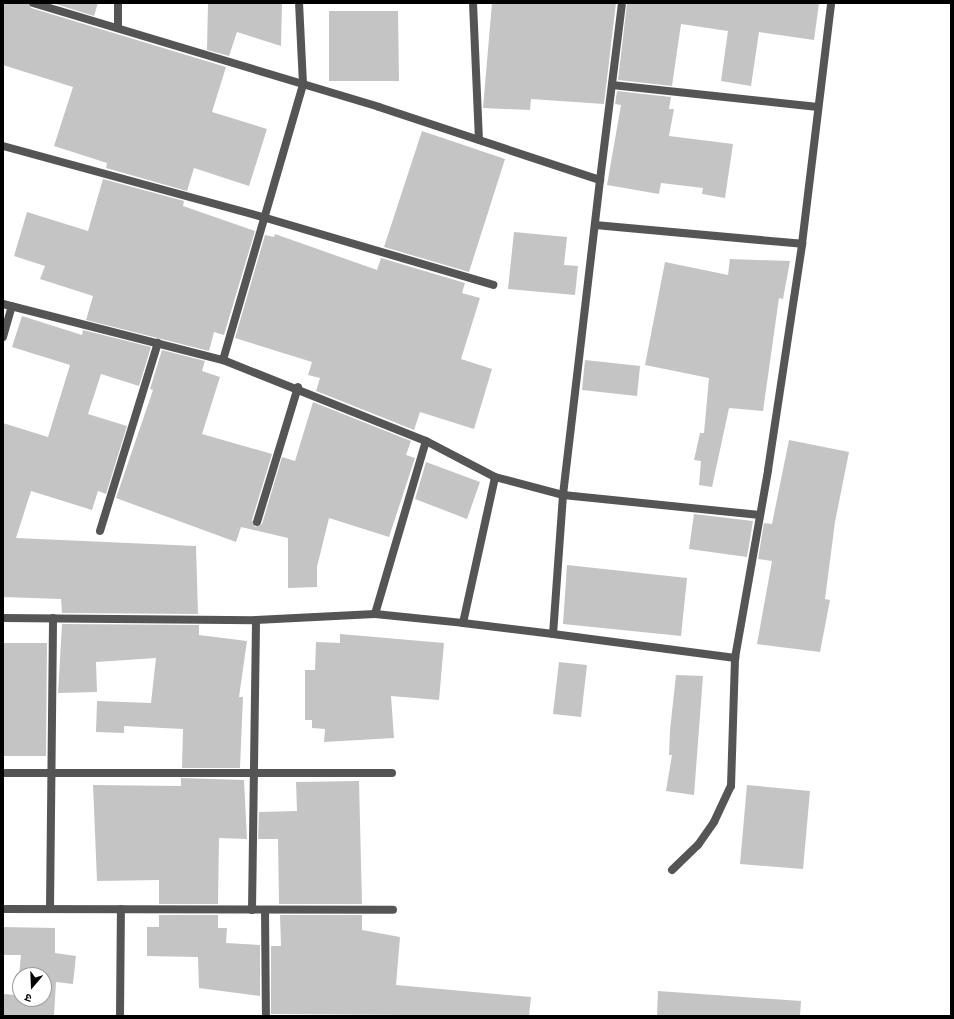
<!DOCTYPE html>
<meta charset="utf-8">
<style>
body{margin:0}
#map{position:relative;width:954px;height:1019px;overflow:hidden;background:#fff;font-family:"Nunito Sans","Noto Sans Devanagari",sans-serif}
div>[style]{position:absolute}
.building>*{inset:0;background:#c4c4c4}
.street>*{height:8px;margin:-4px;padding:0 4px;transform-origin:4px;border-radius:4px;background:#555}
span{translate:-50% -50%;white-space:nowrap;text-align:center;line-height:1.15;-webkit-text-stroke:3px #fff;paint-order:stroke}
.frame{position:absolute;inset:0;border:4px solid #000;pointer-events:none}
.north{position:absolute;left:12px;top:967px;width:40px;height:40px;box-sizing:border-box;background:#fff;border:1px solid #999;border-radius:50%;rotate:199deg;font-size:11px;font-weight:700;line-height:16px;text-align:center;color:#000}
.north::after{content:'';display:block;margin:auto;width:14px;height:18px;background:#000;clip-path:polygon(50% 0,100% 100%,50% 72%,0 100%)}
</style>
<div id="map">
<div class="building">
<i style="clip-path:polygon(3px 3px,28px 3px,31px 8px,226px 67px,212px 112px,267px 129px,249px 186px,194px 168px,187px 191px,106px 168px,107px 163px,54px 146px,73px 87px,3px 65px)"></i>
<i style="clip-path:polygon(52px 3px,98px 3px,94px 16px)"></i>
<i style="clip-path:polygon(208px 3px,282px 3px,281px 46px,237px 32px,229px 56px,207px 50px)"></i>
<i style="clip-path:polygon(492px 3px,616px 3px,604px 104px,531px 99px,530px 110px,483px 108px)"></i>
<i style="clip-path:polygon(627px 3px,819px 3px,814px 40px,759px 32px,751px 86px,721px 81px,728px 31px,681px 24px,672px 86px,618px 80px)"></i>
<i style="clip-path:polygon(329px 11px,398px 11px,399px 81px,329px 81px)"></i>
<i style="clip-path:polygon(617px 91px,671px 97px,669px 109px,674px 109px,669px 136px,733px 144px,725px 198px,702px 194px,703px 188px,661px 183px,659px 194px,607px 185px,621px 105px,615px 104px)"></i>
<i style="clip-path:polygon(422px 131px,505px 159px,469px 272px,384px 247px)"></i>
<i style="clip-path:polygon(103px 179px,184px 201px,183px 206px,255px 231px,224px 335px,214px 332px,209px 351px,86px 320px,93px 296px,40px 279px,45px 266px,14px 256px,27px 212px,88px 231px)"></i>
<i style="clip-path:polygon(514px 232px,567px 237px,564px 265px,578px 266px,575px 295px,508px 289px)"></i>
<i style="clip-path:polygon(275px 234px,377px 270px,381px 258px,465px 283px,462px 293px,480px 298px,461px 359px,492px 369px,474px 429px,420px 412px,414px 430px,316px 391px,320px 378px,308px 375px,312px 362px,235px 338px,265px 235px,274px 237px)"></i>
<i style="clip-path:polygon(730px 259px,790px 261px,783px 299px,779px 298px,763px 411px,729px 408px,712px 487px,699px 485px,701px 461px,694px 460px,700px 433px,704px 433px,709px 378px,645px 365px,665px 262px,728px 275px)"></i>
<i style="clip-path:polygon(22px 316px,82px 335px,83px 330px,151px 347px,139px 386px,101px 374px,88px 414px,127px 426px,106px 494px,98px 491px,92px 510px,31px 491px,16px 538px,196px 546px,198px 614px,62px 613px,61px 599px,3px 597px,3px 423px,48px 437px,70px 365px,12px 347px)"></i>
<i style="clip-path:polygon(162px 350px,205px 361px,202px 371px,220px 377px,202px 434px,272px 454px,252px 520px,255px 527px,262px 524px,282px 457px,295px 461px,313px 402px,411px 441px,406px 455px,415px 458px,389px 537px,329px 518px,317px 567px,317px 587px,288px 588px,288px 538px,241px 527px,236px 542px,116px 498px,153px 390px,150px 389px)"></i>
<i style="clip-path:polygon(585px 360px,640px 366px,637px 396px,582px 390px)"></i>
<i style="clip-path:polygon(789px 440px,849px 452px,835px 522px,825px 599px,830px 600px,820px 652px,757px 644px,772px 561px,758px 559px,764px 523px,772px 524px)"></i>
<i style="clip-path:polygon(426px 462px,480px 482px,467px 519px,415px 499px)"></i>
<i style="clip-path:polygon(694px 514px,753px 521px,747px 557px,689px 549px)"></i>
<i style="clip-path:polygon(567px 565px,687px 578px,681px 636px,563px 624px)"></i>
<i style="clip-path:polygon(62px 624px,199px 625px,199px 635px,247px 641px,239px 697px,243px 697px,240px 768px,182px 768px,183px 729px,124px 726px,124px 733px,96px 732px,97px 701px,151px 703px,156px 658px,96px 662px,97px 692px,58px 693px)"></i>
<i style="clip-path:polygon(340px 634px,444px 643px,439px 700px,391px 696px,394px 738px,324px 742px,325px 729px,312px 728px,312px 720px,305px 720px,305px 670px,315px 670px,316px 642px,340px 643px)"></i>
<i style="clip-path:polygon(3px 643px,47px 643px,46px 756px,3px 756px)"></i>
<i style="clip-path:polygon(559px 662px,587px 665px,581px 717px,553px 714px)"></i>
<i style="clip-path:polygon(676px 675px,703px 676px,694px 795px,666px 791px,672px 755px,669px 755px,670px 730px)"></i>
<i style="clip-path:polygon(181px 778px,244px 780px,247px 839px,219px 838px,218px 904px,159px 904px,159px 880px,97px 881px,93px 785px,181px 786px)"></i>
<i style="clip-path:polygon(359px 781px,362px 904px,279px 904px,278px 839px,258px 839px,259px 812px,297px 811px,296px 782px)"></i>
<i style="clip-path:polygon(747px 785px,810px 791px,803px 869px,740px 864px)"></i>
<i style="clip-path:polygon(159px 915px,218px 915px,218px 928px,227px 928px,226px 943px,260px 945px,260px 1014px,260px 996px,199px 988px,198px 957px,147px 956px,147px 927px,159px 927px)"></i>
<i style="clip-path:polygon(280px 915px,362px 915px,362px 930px,400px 937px,396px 985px,531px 997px,529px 1016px,271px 1014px,271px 946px,281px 946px)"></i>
<i style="clip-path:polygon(evenodd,3px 927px,55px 928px,55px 953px,76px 956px,73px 984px,56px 982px,54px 1016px,3px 1016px,3px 994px,17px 995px,21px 955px,3px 955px,3px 927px,20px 975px,44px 975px,44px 999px,20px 999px,20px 975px)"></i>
<i style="clip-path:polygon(658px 991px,801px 1001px,800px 1016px,657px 1016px)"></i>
</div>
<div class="street">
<i style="left:33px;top:3px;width:361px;rotate:16.7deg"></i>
<i style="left:379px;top:107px;width:233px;rotate:18.3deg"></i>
<i style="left:600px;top:180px;width:317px;rotate:96.7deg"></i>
<i style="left:563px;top:495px;width:139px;rotate:94.1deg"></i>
<i style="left:553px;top:634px;width:184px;rotate:7.5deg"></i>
<i style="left:735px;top:658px;width:191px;rotate:-80deg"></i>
<i style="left:768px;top:470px;width:229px;rotate:-81.4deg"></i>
<i style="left:802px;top:244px;width:243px;rotate:-83.1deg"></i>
<i style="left:473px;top:3px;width:137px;rotate:87.5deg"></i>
<i style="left:118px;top:28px;width:25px;rotate:-90deg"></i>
<i style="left:612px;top:85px;width:207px;rotate:6.1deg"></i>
<i style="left:3px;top:146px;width:273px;rotate:15.3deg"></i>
<i style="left:266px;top:218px;width:237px;rotate:16.4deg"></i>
<i style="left:600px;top:180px;width:178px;rotate:-82.9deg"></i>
<i style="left:595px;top:225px;width:208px;rotate:5.2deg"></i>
<i style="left:3px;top:304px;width:227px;rotate:14.3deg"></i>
<i style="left:223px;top:360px;width:219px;rotate:21.8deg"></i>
<i style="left:426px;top:441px;width:78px;rotate:27.6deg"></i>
<i style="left:3px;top:337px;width:32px;rotate:-74deg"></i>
<i style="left:223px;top:360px;width:287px;rotate:-73.8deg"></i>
<i style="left:303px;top:84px;width:81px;rotate:-92.8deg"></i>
<i style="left:257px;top:522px;width:141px;rotate:-73.1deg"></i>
<i style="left:100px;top:531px;width:197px;rotate:-72.9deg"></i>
<i style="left:375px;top:614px;width:180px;rotate:-73.6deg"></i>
<i style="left:3px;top:618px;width:253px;rotate:0.5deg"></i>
<i style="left:256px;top:620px;width:119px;rotate:-2.9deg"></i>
<i style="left:375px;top:614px;width:88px;rotate:5.8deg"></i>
<i style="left:463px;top:623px;width:149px;rotate:-77.6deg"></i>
<i style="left:495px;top:477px;width:70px;rotate:14.8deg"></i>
<i style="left:563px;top:495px;width:198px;rotate:5.8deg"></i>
<i style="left:463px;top:623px;width:91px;rotate:7deg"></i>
<i style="left:3px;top:773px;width:389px"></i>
<i style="left:672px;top:870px;width:36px;rotate:-44deg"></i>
<i style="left:698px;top:845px;width:28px;rotate:-55deg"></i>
<i style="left:714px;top:822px;width:40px;rotate:-65deg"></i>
<i style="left:731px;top:786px;width:128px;rotate:-88.2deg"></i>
<i style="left:3px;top:909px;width:390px;rotate:0.1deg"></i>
<i style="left:50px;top:909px;width:291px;rotate:-89.4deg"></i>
<i style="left:252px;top:910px;width:290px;rotate:-89.2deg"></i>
<i style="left:265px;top:910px;width:106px;rotate:89.5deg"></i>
<i style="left:120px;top:1016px;width:107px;rotate:-89.5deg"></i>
</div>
<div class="frame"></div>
<div class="north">उ</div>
</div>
